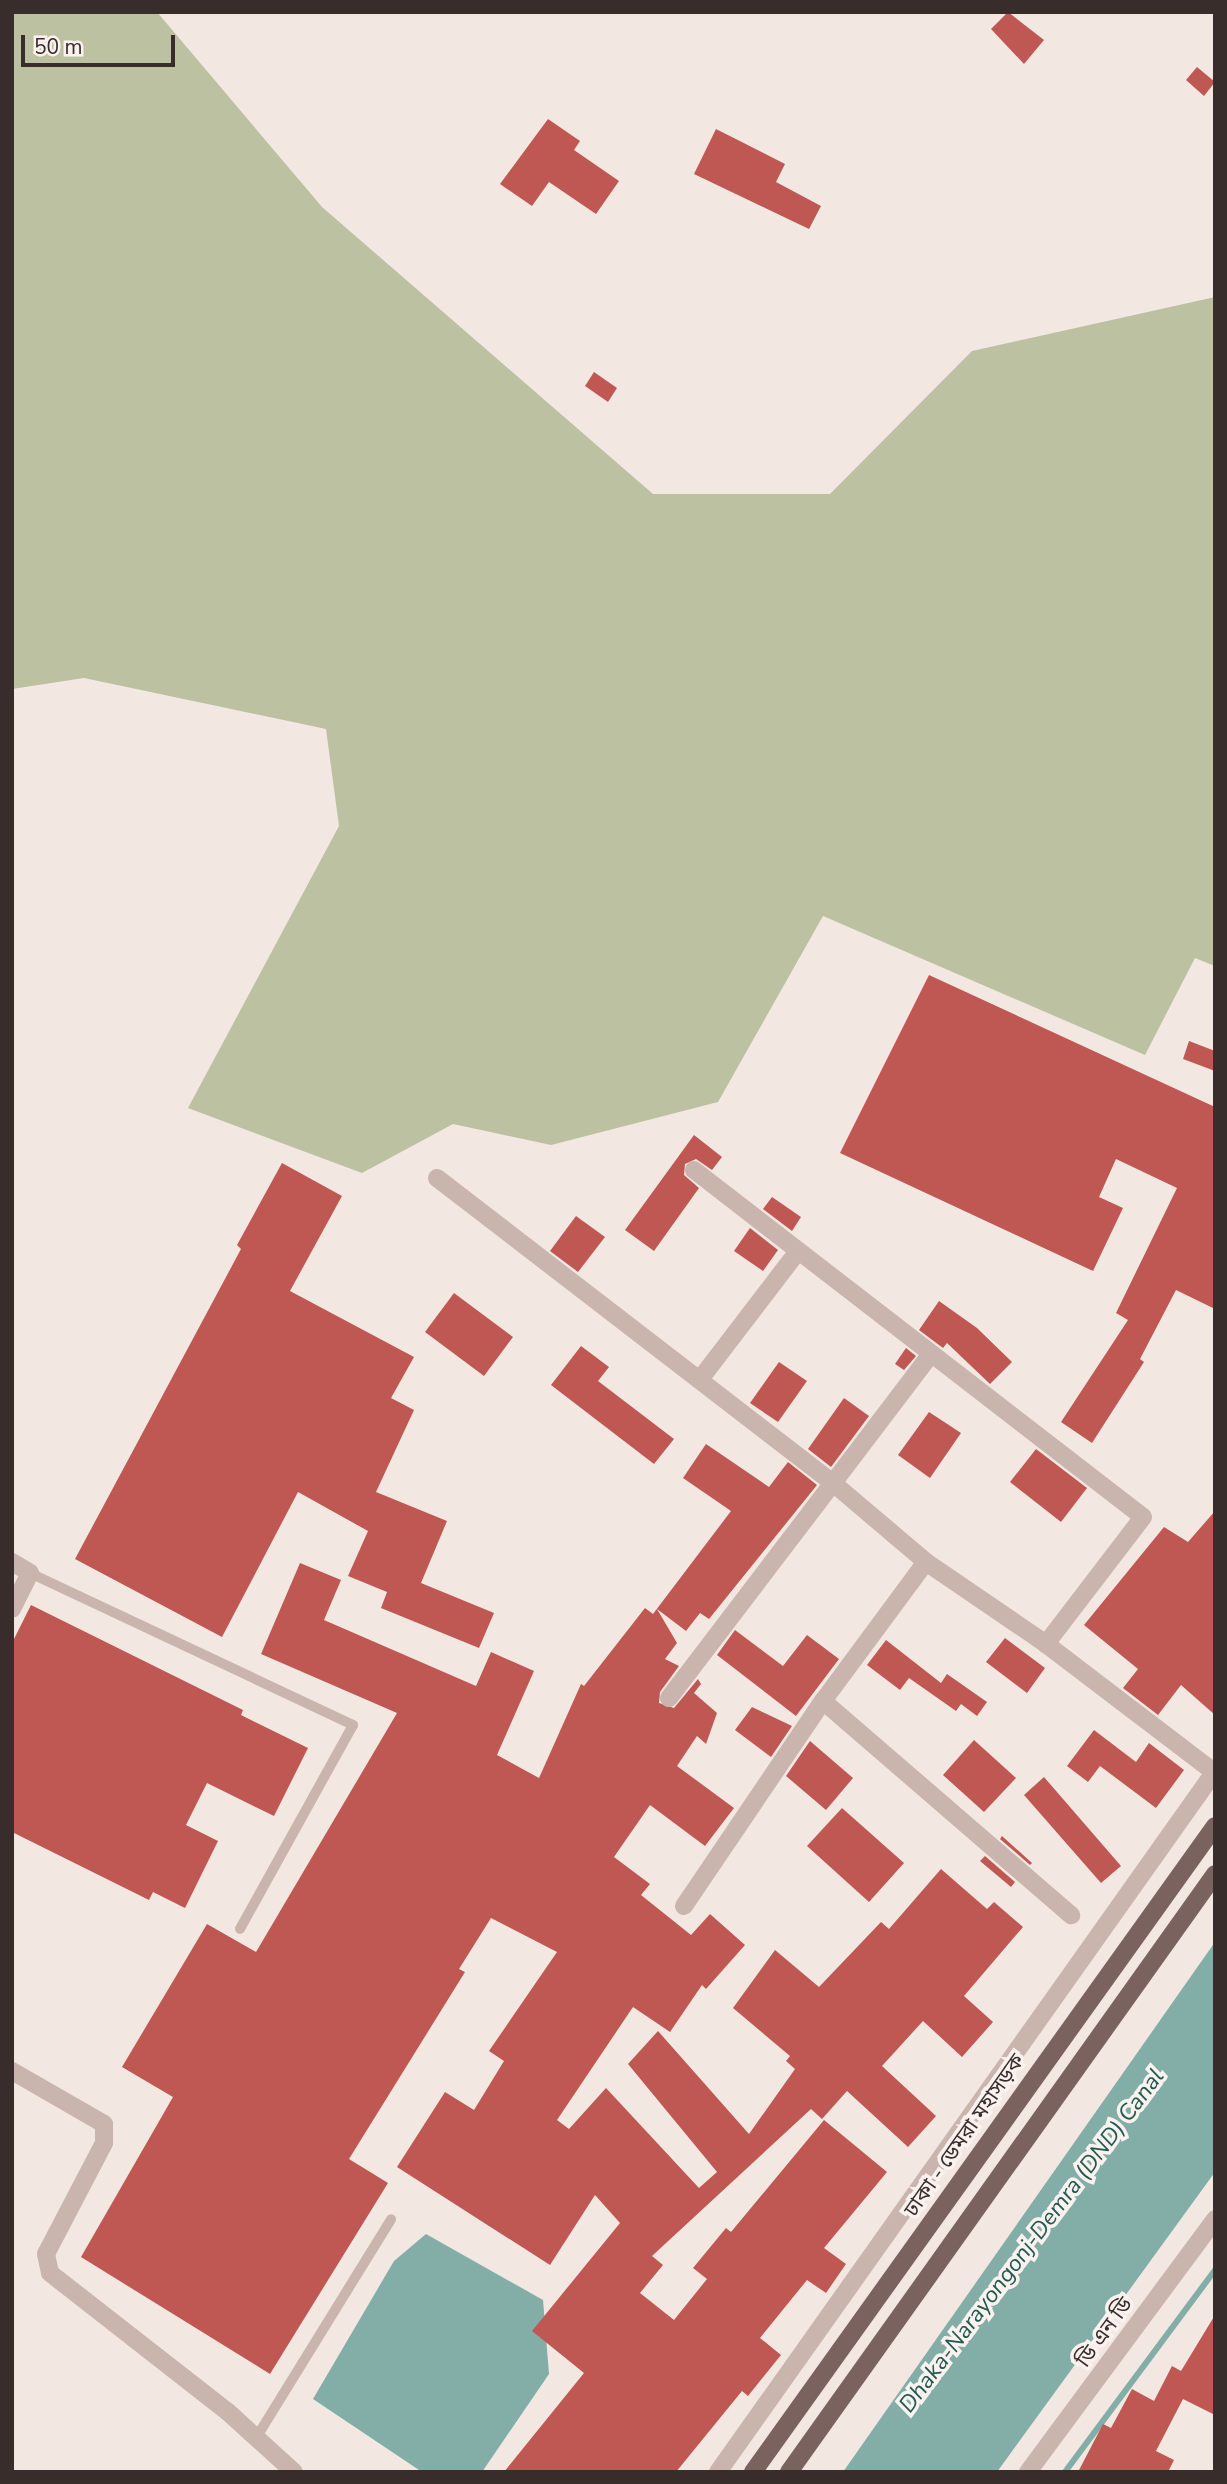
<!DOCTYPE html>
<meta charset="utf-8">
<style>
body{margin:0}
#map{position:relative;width:1227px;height:2484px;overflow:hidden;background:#f2e7e1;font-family:"Nunito Sans","Noto Sans Bengali",sans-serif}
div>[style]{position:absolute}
.green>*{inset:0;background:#bcc1a2}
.water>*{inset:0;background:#82aea7}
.stream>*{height:6px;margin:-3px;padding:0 3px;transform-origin:3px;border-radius:3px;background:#82aea7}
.building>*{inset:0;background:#bf5853}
.service>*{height:10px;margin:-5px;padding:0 5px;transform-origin:5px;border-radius:5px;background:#cab5ae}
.minor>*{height:18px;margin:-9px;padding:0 9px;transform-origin:9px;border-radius:9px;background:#cab5ae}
.primary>*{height:18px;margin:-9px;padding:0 9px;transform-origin:9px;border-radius:9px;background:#7a625e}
span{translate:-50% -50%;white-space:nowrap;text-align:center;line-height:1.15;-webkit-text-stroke:7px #faf2ee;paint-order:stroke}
.street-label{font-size:21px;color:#392d2c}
.water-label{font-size:23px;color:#235952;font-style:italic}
.frame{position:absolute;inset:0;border:14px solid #392d2c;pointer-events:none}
.scale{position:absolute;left:21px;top:35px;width:154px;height:32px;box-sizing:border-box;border:4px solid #392d2c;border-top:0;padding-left:9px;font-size:21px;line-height:24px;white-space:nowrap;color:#392d2c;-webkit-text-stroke:5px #faf2ee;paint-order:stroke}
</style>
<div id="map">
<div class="green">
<i style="clip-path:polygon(12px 12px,157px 12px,322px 207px,653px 494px,830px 494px,972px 351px,1215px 297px,1215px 966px,1195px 958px,1145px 1055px,823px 916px,718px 1102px,551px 1145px,453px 1124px,362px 1173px,188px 1108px,339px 826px,326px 729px,84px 678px,12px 689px)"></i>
</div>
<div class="water">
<i style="clip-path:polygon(1215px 1942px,1215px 2172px,997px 2472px,843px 2472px)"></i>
<i style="clip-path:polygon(426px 2234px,543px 2300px,549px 2374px,482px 2472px,422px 2472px,313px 2399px,394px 2261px)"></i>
</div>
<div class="stream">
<i style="left:1065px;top:2472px;width:252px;rotate:-53.4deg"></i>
</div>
<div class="building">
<i style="clip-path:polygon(1008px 12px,1044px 40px,1024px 64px,991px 29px)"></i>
<i style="clip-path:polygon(1197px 67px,1215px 82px,1204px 96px,1186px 80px)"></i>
<i style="clip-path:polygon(548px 119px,580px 141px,574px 150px,619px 181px,596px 214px,549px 182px,532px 206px,500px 184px)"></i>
<i style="clip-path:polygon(716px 129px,785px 164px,776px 182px,821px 206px,809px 229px,694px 174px)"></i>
<i style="clip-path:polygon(594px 372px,617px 388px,608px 402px,585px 386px)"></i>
<i style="clip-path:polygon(929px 975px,1215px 1107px,1215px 1309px,1176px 1290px,1140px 1359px,1144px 1362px,1092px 1443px,1061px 1422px,1128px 1320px,1116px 1313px,1177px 1188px,1116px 1159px,1099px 1197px,1123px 1208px,1093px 1271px,840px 1153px)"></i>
<i style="clip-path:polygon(1189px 1041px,1215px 1051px,1215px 1071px,1183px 1059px)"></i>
<i style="clip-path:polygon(694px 1135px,722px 1157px,712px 1170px,696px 1159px,685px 1164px,684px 1175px,699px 1188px,654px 1251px,625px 1230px)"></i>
<i style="clip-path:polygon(282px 1163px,342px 1196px,290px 1291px,414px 1357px,391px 1398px,414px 1410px,376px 1492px,447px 1521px,421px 1583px,494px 1613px,479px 1648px,381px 1608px,387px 1592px,348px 1576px,368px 1531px,298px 1492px,222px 1637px,75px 1559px,241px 1249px,237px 1245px)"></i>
<i style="clip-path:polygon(772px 1197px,801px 1217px,792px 1231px,763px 1209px)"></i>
<i style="clip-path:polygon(576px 1216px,605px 1237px,578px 1272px,550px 1251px)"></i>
<i style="clip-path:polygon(750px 1228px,778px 1250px,763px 1271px,734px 1251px)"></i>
<i style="clip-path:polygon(454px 1293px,513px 1337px,484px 1376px,425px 1332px)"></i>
<i style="clip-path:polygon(939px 1301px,977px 1328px,1012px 1362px,990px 1384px,947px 1343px,943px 1348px,919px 1330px)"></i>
<i style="clip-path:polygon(581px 1346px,609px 1367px,598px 1381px,674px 1439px,654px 1464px,551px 1385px)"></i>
<i style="clip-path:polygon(906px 1348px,916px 1356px,904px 1370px,895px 1364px)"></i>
<i style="clip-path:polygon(779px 1362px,807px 1381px,778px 1422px,750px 1403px)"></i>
<i style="clip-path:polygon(844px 1398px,869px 1416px,831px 1467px,808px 1449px)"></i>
<i style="clip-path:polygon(929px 1412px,961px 1433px,930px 1478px,898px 1455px)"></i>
<i style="clip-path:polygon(706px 1444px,769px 1487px,788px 1462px,817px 1485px,709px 1619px,700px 1613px,686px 1631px,657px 1609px,677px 1643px,665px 1659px,679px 1666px,660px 1692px,659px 1703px,674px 1708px,698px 1679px,701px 1684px,694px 1693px,717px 1713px,706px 1744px,697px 1736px,677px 1766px,734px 1808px,705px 1846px,650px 1805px,614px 1857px,650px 1884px,641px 1895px,691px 1935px,710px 1914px,745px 1945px,706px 1989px,702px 1985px,670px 2032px,633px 2007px,557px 2120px,569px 2129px,606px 2088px,699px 2188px,717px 2172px,628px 2064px,658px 2031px,749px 2134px,795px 2069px,786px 2061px,790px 2056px,733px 2008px,775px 1950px,819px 1987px,881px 1922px,889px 1929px,941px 1869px,987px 1909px,994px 1902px,1023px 1927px,964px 1996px,993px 2022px,962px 2057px,923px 2021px,882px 2066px,936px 2116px,908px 2147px,847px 2091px,822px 2119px,811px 2109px,652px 2256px,663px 2265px,640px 2293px,674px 2320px,707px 2279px,693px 2268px,726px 2228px,731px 2232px,824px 2120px,887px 2172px,824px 2248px,846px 2264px,826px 2293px,807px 2280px,760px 2338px,781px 2355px,748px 2396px,742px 2391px,676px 2472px,504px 2472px,584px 2373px,532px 2331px,620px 2223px,595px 2195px,550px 2265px,397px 2167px,445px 2092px,474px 2110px,504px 2061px,489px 2051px,557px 1952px,491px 1918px,459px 1969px,465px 1972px,349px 2159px,388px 2183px,270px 2374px,81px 2257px,173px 2097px,122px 2067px,207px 1924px,256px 1952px,397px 1713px,261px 1654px,300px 1563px,341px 1580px,324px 1620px,476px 1686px,491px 1652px,534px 1671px,497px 1755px,539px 1778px,581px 1684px,584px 1686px,645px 1608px,653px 1614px,731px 1511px,683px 1478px)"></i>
<i style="clip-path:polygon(1036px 1449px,1087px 1488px,1061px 1522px,1010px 1482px)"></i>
<i style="clip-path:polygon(1215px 1511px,1215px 1715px,1181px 1685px,1158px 1715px,1123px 1688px,1138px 1669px,1084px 1625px,1164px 1527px,1188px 1542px)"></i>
<i style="clip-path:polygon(31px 1605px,243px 1710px,241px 1715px,308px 1748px,274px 1816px,207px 1783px,186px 1825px,218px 1841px,185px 1908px,153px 1892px,149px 1900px,12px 1832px,12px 1643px)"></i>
<i style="clip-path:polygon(735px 1630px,783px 1666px,807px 1635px,839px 1659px,796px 1716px,717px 1655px)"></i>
<i style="clip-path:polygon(1005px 1638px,1045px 1668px,1027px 1693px,986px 1662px)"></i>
<i style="clip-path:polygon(886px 1640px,941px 1683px,947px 1674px,987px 1702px,977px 1716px,961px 1704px,956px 1711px,909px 1678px,900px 1690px,867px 1665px)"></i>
<i style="clip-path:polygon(752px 1707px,792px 1726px,771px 1757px,735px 1730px)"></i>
<i style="clip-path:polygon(1094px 1730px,1136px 1762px,1149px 1743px,1184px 1770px,1156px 1808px,1100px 1766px,1088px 1782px,1067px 1766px)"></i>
<i style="clip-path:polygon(974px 1740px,1016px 1778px,984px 1812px,943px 1775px)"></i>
<i style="clip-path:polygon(810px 1741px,853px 1778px,826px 1810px,786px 1776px)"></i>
<i style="clip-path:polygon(1044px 1777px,1121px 1866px,1101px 1883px,1024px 1795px)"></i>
<i style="clip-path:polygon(842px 1808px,904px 1863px,869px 1902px,807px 1846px)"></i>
<i style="clip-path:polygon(1002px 1836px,1032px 1863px,1030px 1865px,1000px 1839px)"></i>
<i style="clip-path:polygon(985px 1856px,1015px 1882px,1011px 1887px,980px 1861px)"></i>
<i style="clip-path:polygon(1215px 2315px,1215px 2415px,1183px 2399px,1156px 2451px,1174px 2460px,1168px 2472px,1078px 2472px,1103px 2424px,1111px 2428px,1132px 2389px,1154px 2401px,1172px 2366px,1181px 2371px)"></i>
</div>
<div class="service">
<i style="left:30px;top:1573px;width:357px;rotate:25.2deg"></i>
<i style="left:353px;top:1725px;width:233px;rotate:119deg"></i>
<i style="left:256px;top:2438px;width:257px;rotate:-58.3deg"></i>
</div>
<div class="minor">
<i style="left:694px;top:1170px;width:567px;rotate:37.7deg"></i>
<i style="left:1143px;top:1517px;width:160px;rotate:127.4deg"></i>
<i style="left:437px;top:1178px;width:500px;rotate:37.6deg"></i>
<i style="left:833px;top:1483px;width:162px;rotate:-52.8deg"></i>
<i style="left:701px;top:1378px;width:160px;rotate:-52.6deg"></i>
<i style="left:12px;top:1562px;width:21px;rotate:31deg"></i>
<i style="left:30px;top:1573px;width:40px;rotate:116.6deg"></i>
<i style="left:669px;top:1698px;width:270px;rotate:-52.7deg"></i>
<i style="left:833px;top:1483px;width:122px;rotate:40.3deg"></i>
<i style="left:926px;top:1562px;width:145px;rotate:34.3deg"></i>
<i style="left:1046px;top:1644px;width:211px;rotate:37.3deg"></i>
<i style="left:823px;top:1701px;width:328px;rotate:40.8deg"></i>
<i style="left:684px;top:1906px;width:248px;rotate:-55.9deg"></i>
<i style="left:823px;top:1701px;width:173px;rotate:-53.5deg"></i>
<i style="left:12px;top:2071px;width:106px;rotate:29.9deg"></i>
<i style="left:104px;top:2124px;width:19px;rotate:90deg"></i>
<i style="left:104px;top:2143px;width:125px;rotate:117.6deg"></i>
<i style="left:46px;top:2254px;width:19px;rotate:78deg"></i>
<i style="left:50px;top:2273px;width:226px;rotate:38deg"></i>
<i style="left:228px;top:2412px;width:89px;rotate:42.3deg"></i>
<i style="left:718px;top:2472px;width:859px;rotate:-54.66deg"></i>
<i style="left:1028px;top:2472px;width:315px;rotate:-53.5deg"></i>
</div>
<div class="primary">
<i style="left:753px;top:2472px;width:794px;rotate:-54.43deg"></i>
<i style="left:789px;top:2472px;width:734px;rotate:-54.53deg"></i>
</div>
<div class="street-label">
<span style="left:964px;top:2135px;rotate:-55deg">ঢাকা - ডেমরা মহাসড়ক</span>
<span style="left:1104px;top:2332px;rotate:-54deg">ডি এন ডি</span>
</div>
<div class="water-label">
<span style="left:1032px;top:2241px;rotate:-53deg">Dhaka-Narayongonj-Demra (DND) Canal</span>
</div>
<div class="frame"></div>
<div class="scale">50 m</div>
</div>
